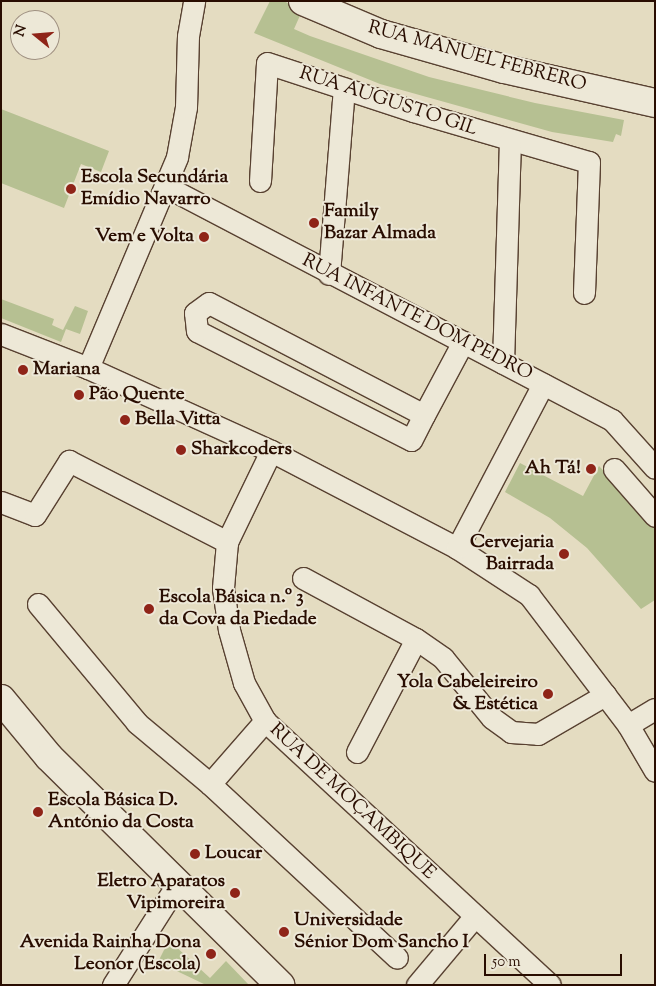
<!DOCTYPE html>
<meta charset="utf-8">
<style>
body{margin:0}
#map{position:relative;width:656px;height:986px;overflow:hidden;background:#e4dcc1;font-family:"Sorts Mill Goudy",serif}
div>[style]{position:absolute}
.green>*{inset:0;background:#b6c092}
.roads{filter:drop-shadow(1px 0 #584131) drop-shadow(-1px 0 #584131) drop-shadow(0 1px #584131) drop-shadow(0 -1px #584131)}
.street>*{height:21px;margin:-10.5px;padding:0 10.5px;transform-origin:10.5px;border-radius:10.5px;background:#ede8d7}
.secondary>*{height:28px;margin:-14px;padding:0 14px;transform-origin:14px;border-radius:14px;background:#ede8d7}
.dots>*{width:14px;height:14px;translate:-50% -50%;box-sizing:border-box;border:2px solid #ede8d7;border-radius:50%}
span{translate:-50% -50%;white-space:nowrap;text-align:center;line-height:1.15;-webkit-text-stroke:4px #ede8d7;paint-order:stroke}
.street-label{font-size:19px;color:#290d01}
.poi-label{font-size:19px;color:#290d01;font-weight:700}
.left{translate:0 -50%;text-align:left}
.right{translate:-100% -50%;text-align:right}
.frame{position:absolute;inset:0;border:2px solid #290d01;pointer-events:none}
.north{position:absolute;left:10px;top:10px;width:50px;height:50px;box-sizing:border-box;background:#ede8d7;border:1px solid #9f9081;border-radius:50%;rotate:287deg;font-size:14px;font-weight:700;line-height:20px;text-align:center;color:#290d01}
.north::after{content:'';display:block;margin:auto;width:18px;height:22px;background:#8f2418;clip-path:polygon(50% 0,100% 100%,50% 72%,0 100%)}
.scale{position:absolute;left:484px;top:954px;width:138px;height:22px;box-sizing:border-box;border:2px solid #290d01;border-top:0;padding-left:6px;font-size:15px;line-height:18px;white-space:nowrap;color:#290d01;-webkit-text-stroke:4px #ede8d7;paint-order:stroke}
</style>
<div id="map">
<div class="green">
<i style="clip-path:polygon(270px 1px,284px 1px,302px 11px,294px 29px,310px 36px,429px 77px,535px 103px,624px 120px,621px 136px,616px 134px,613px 142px,552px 132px,380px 84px,254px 33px)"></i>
<i style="clip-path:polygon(1px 109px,109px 151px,101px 172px,81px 164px,64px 208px,1px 183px)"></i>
<i style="clip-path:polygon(1px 299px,54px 319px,52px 325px,63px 330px,75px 306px,88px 311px,80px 334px,66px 329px,61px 342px,1px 318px)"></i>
<i style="clip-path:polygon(520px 463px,583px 496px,599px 466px,655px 525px,655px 600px,641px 609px,587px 548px,550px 518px,505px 492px)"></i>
<i style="clip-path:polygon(167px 944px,173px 944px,210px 978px,226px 961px,249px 985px,206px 985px,158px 962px)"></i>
</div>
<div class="roads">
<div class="street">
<i style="left:260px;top:181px;width:118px;rotate:-86.6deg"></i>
<i style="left:267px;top:63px;width:154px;rotate:18.2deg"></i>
<i style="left:413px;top:111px;width:183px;rotate:16.2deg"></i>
<i style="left:589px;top:162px;width:131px;rotate:92.2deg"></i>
<i style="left:165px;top:186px;width:505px;rotate:27.63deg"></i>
<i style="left:612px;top:420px;width:64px;rotate:48.1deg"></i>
<i style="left:329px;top:274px;width:186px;rotate:-85.4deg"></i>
<i style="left:1px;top:334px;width:93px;rotate:21.3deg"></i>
<i style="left:88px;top:368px;width:201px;rotate:24.4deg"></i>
<i style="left:271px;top:451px;width:210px;rotate:27.5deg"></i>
<i style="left:457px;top:548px;width:86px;rotate:33.1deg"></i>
<i style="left:529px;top:595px;width:163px;rotate:52.7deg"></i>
<i style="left:628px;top:725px;width:53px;rotate:59.6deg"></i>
<i style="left:503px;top:363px;width:222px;rotate:-88.2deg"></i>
<i style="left:88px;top:368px;width:229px;rotate:-67.1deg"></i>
<i style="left:177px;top:157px;width:51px;rotate:-79.8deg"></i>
<i style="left:186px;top:107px;width:71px;rotate:-88.4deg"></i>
<i style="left:188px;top:36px;width:36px;rotate:-80deg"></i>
<i style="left:424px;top:415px;width:28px;rotate:117deg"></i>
<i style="left:411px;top:440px;width:240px;rotate:-153deg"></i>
<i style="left:197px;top:331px;width:18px;rotate:-96deg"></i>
<i style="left:195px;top:313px;width:17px;rotate:-36deg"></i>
<i style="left:209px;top:303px;width:242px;rotate:27.5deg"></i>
<i style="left:424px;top:415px;width:83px;rotate:-61.9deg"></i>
<i style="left:271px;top:451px;width:101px;rotate:115.8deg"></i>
<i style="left:227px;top:542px;width:46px;rotate:95deg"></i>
<i style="left:223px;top:588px;width:42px;rotate:81.9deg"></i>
<i style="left:229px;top:630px;width:55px;rotate:74.2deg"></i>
<i style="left:244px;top:683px;width:43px;rotate:61.1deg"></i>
<i style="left:265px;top:721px;width:388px;rotate:42.8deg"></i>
<i style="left:614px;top:469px;width:62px;rotate:48.9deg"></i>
<i style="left:1px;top:502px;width:36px;rotate:21deg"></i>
<i style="left:35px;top:515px;width:64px;rotate:-57.8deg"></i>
<i style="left:69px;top:461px;width:178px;rotate:27.1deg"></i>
<i style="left:457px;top:548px;width:185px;rotate:-62.3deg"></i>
<i style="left:303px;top:578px;width:128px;rotate:28.4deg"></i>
<i style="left:38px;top:604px;width:155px;rotate:50.2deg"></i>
<i style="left:137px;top:723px;width:95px;rotate:39.9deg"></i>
<i style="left:210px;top:784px;width:255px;rotate:42.9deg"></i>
<i style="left:628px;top:725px;width:31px;rotate:-31deg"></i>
<i style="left:357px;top:752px;width:127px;rotate:-62.4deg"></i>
<i style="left:416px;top:639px;width:33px;rotate:35deg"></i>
<i style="left:443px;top:658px;width:77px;rotate:50.8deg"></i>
<i style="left:492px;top:718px;width:24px;rotate:36deg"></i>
<i style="left:511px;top:732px;width:27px;rotate:4deg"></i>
<i style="left:538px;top:734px;width:78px;rotate:-30.2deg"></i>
<i style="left:210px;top:784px;width:84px;rotate:-48.9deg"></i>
<i style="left:113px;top:985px;width:121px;rotate:-57.5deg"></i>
<i style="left:417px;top:985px;width:90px;rotate:-50deg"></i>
</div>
<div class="secondary">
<i style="left:303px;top:1px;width:85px;rotate:22.9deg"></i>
<i style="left:381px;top:34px;width:128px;rotate:15.9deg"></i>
<i style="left:504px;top:69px;width:155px;rotate:12.7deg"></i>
<i style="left:1px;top:699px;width:75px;rotate:50.4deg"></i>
<i style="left:49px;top:757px;width:325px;rotate:44.6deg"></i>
</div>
</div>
<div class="dots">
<i style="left:71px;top:189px;background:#8f2418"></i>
<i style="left:314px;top:223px;background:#8f2418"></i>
<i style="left:204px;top:237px;background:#8f2418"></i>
<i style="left:23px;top:370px;background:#8f2418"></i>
<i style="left:79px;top:395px;background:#8f2418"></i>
<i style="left:125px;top:420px;background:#8f2418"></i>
<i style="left:181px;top:450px;background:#8f2418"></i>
<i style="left:591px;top:469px;background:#8f2418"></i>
<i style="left:564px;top:554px;background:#8f2418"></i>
<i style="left:149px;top:609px;background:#8f2418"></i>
<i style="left:548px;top:694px;background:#8f2418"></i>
<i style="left:38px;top:812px;background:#8f2418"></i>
<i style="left:195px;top:854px;background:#8f2418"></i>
<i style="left:235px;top:893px;background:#8f2418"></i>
<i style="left:284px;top:932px;background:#8f2418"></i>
<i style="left:211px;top:954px;background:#8f2418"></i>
</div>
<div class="street-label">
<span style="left:477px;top:57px;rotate:15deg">RUA MANUEL FEBRERO</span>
<span style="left:388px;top:102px;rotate:18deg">RUA AUGUSTO GIL</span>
<span style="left:417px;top:318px;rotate:27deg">RUA INFANTE DOM PEDRO</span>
<span style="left:352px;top:802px;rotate:43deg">RUA DE MOÇAMBIQUE</span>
</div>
<div class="poi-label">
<span class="left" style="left:81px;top:189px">Escola Secundária<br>Emídio Navarro</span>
<span class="left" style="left:324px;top:223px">Family<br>Bazar Almada</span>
<span class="right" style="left:194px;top:237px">Vem e Volta</span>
<span class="left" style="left:33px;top:370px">Mariana</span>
<span class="left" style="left:89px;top:395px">Pão Quente</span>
<span class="left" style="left:135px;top:420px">Bella Vitta</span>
<span class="left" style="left:191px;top:450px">Sharkcoders</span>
<span class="right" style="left:581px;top:469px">Ah Tá!</span>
<span class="right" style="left:554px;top:554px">Cervejaria<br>Bairrada</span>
<span class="left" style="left:159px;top:609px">Escola Básica n.º 3<br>da Cova da Piedade</span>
<span class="right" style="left:538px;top:694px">Yola Cabeleireiro<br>&amp; Estética</span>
<span class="left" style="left:48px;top:812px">Escola Básica D.<br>António da Costa</span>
<span class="left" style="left:205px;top:854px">Loucar</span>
<span class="right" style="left:225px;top:893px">Eletro Aparatos<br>Vipimoreira</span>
<span class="left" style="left:294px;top:932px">Universidade<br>Sénior Dom Sancho I</span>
<span class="right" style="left:201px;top:954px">Avenida Rainha Dona<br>Leonor (Escola)</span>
</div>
<div class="frame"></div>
<div class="north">N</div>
<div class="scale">50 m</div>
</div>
